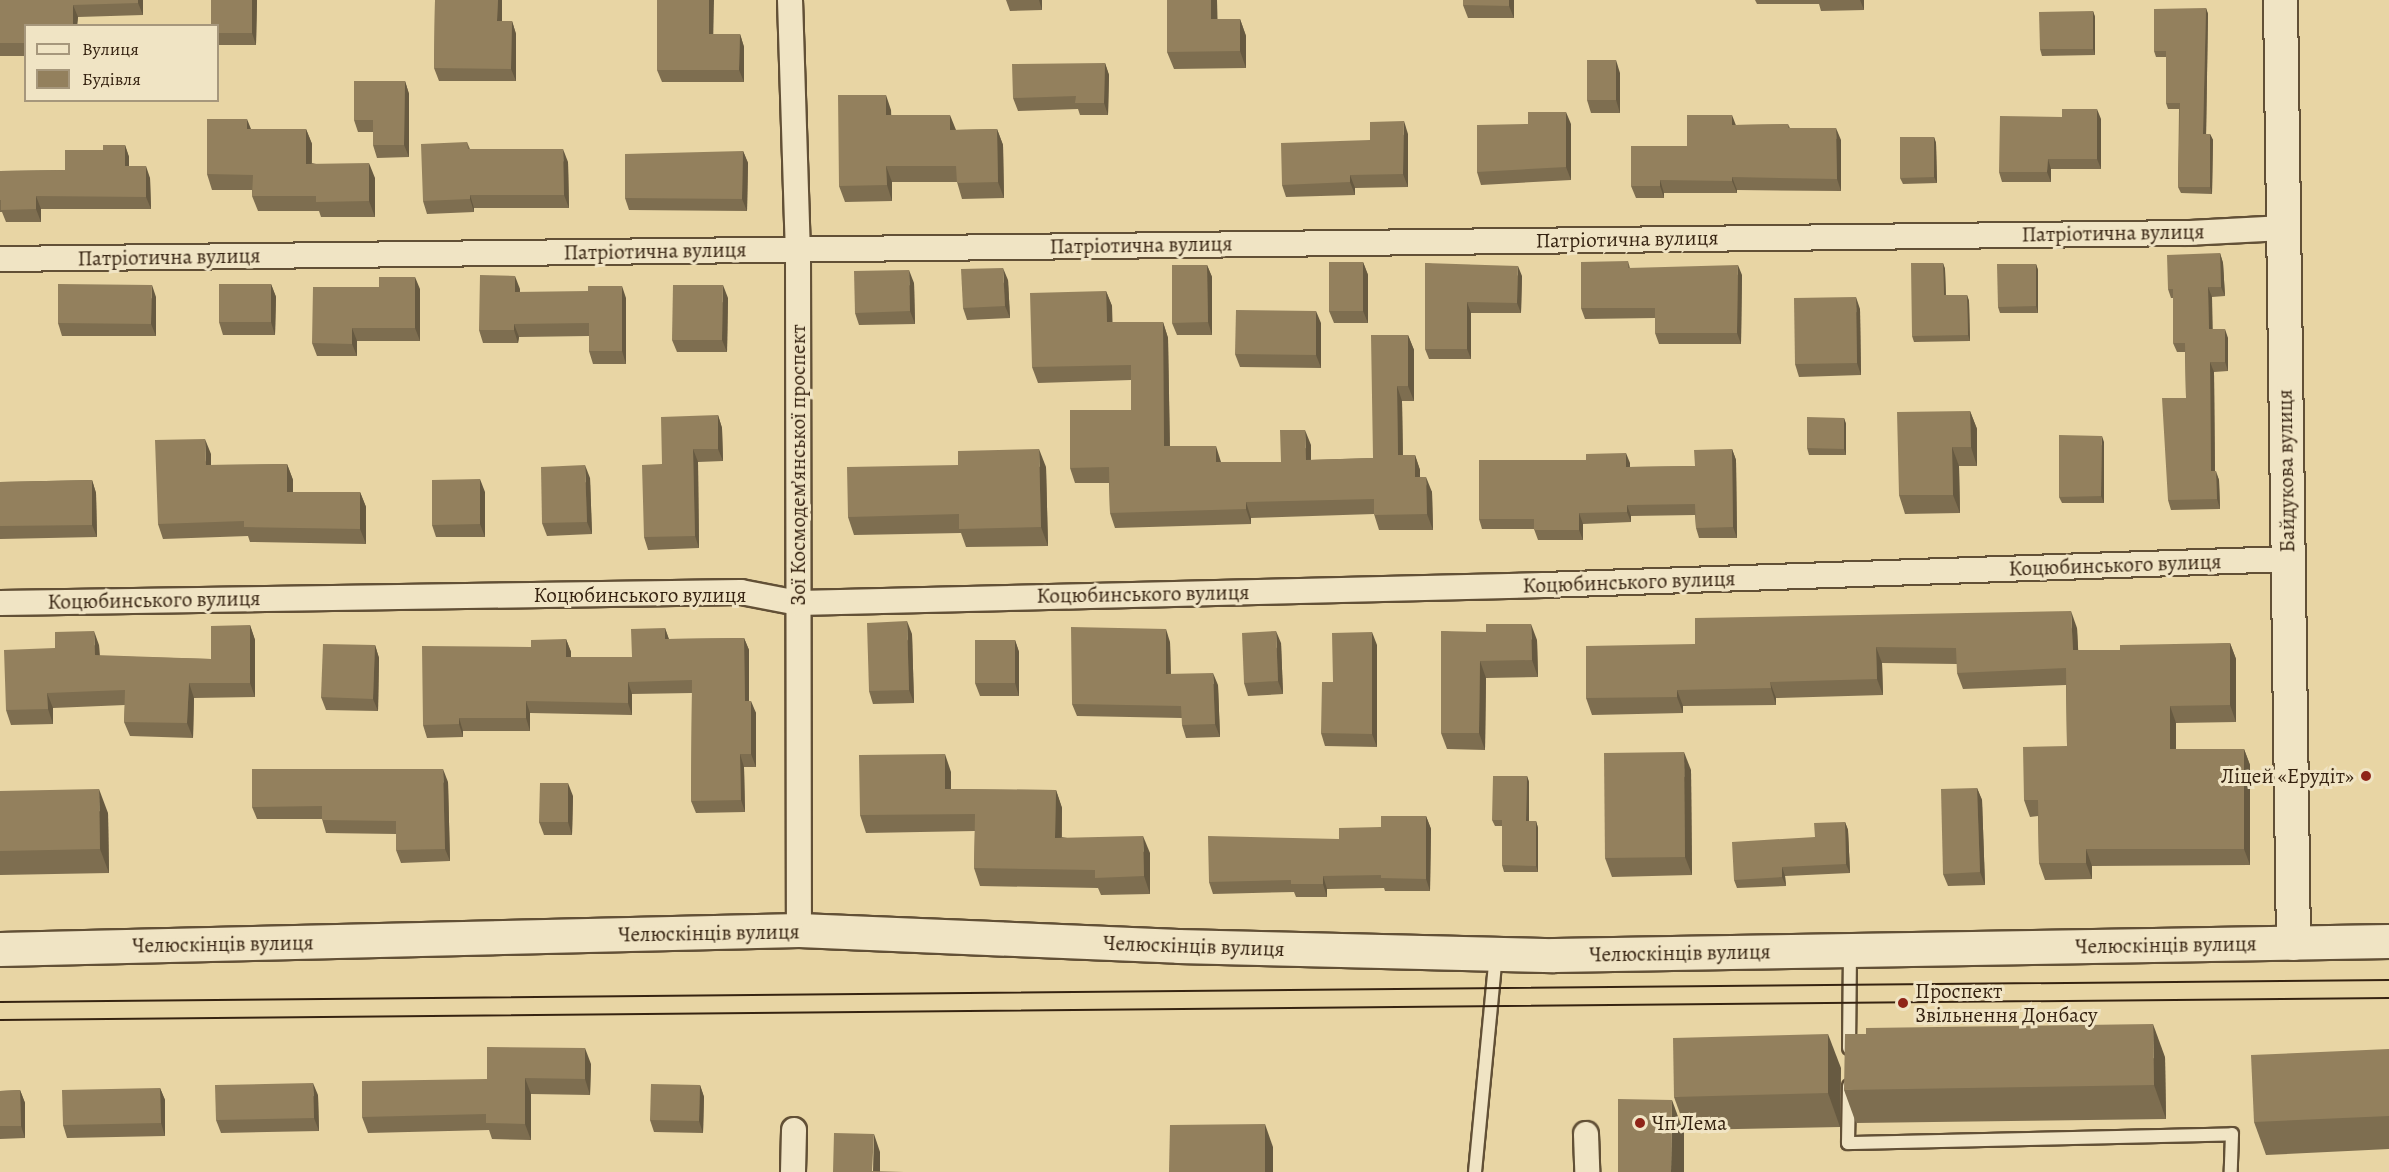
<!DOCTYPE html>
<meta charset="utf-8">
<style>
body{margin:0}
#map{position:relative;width:2389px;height:1172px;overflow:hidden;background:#e8d5a4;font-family:Alegreya,serif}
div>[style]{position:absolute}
.roads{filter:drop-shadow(2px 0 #625036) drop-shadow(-2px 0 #625036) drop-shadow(0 2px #625036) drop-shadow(0 -2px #625036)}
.service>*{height:12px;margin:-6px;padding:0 6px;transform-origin:6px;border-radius:6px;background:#f0e4c4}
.minor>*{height:24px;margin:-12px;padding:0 12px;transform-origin:12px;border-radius:12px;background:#f0e4c4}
.secondary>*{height:33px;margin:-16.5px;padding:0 16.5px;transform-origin:16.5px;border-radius:16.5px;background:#f0e4c4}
.tram>*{height:1.5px;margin:-0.75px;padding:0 0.75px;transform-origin:0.75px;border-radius:0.75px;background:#362311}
.wall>*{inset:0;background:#7e6e50}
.shaded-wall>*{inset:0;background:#675a41}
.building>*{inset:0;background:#93805d}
.dots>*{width:16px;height:16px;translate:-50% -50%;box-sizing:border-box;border:3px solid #f0e4c4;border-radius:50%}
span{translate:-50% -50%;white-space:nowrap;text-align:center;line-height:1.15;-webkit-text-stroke:6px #f0e4c4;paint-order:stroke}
.street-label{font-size:21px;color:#362311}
.poi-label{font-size:21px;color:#362311}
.right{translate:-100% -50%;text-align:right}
.left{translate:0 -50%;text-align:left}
.legend{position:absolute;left:24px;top:24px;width:195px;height:78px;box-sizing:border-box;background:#f0e4c4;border:2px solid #a6977c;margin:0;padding:8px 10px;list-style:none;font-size:18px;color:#362311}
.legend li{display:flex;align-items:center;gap:12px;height:30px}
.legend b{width:30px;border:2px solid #a6977c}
</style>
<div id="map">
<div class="roads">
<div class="service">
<i style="left:1849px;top:1048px;width:97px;rotate:-89.4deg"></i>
<i style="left:1849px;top:1086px;width:57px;rotate:91deg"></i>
<i style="left:1848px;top:1143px;width:384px;rotate:-1.3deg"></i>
<i style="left:2232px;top:1134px;width:38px;rotate:92deg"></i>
<i style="left:1475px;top:1172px;width:218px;rotate:-84.5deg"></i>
</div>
<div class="minor">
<i style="left:790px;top:0;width:250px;rotate:88.2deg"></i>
<i style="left:798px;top:250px;width:680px;rotate:89.92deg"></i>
<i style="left:0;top:259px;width:2188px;rotate:-0.68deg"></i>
<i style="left:2188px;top:233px;width:94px;rotate:-3deg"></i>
<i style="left:0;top:603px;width:741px;rotate:-0.85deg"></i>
<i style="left:741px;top:592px;width:58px;rotate:10.9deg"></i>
<i style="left:798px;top:603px;width:746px;rotate:-1.38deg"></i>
<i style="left:1544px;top:585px;width:743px;rotate:-2deg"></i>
<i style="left:1586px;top:1134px;width:38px;rotate:88deg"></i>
<i style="left:793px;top:1172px;width:42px;rotate:-88.6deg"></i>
</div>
<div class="secondary">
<i style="left:2280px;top:0;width:943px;rotate:89.21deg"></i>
<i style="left:0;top:949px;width:799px;rotate:-1.36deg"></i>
<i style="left:799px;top:930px;width:379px;rotate:2.4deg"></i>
<i style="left:1178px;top:946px;width:376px;rotate:1.4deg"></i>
<i style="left:1554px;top:955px;width:835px;rotate:-0.96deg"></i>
</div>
</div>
<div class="tram">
<i style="left:0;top:1002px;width:2389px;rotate:-0.53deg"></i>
<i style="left:0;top:1020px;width:2389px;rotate:-0.53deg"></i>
</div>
<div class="wall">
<i style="clip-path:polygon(0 0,143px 0,143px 15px,78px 17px,77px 26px,26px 26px,26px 56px,0 56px)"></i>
<i style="clip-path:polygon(211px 0,257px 0,256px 45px,218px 45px,218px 26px)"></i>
<i style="clip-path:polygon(435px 0,502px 0,502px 21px,512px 21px,516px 34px,516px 81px,439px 81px,434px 68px)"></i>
<i style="clip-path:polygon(1006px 0,1042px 0,1042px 10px,1010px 11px)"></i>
<i style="clip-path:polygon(1167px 0,1217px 0,1217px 19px,1240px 19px,1246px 36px,1246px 68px,1174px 69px,1167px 52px)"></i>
<i style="clip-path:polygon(1463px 0,1514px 0,1514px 18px,1468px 18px,1463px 5px)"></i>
<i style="clip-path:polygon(1755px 0,1864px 0,1864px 10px,1821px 11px,1819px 4px,1757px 4px)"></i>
<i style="clip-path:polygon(2206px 8px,2208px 14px,2206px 134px,2210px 134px,2213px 140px,2212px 194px,2181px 193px,2178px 187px,2179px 109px,2168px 109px,2166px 103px,2166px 57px,2156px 57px,2154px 51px)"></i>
<i style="clip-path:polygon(2093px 11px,2095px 17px,2095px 55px,2042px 56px,2040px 49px)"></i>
<i style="clip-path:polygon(713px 34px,740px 34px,744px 47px,744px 82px,662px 82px,657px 70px)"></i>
<i style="clip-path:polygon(1105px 63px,1109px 75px,1108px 115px,1080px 115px,1078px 109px,1018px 111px,1013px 98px)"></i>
<i style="clip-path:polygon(1620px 73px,1620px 113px,1591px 113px,1587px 100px)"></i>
<i style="clip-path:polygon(405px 81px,409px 94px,409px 157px,377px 158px,373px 145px,373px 132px,358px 132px,354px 120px)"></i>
<i style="clip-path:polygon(891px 110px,891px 115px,955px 130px,997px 129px,1003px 145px,1004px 198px,962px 199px,957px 182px,892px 182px,892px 201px,845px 202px,839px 186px)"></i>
<i style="clip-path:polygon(2101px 119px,2101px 169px,2051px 169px,2051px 182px,2002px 182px,1999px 172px)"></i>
<i style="clip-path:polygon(1571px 124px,1571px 180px,1481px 185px,1477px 172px)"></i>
<i style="clip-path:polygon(1788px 124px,1790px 128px,1841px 140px,1841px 191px,1737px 190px,1737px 193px,1664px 193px,1664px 198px,1636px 198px,1631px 186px,1687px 146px,1736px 125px)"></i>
<i style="clip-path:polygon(251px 129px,306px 129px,312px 144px,312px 163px,375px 178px,375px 217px,321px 217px,319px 211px,258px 211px,252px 196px,252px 190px,212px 190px,207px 174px)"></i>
<i style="clip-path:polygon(1408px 134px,1408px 187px,1355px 188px,1355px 195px,1286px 197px,1282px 185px,1370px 140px)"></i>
<i style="clip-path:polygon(1934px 137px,1936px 143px,1937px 183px,1903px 184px,1900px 178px)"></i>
<i style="clip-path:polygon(467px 142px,470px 149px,568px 162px,569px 208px,474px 208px,474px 212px,427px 214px,423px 201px)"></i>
<i style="clip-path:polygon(125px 145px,129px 157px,129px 166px,150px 178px,151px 209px,41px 209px,41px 222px,6px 222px,2px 212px,0 212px,0 171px,65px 170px,103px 150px)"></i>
<i style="clip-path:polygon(743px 151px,748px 163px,747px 211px,629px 210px,625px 198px)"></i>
<i style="clip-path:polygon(2220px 253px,2223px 263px,2225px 296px,2212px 297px,2212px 329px,2228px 338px,2228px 371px,2214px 372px,2215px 471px,2219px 480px,2220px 509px,2171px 510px,2168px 500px,2186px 398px,2185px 352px,2177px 352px,2173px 343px,2173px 298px,2171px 298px,2168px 289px)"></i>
<i style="clip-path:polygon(1628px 261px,1630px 268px,1742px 275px,1741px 344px,1659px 344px,1655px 333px,1655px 318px,1585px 319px,1581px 308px)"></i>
<i style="clip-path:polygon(1363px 262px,1368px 275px,1368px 323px,1334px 323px,1329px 311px)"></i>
<i style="clip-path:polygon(1425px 263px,1522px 276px,1521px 313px,1471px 313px,1471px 359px,1429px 359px,1425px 349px)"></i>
<i style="clip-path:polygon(1943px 263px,1945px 269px,1946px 295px,1967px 295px,1969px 301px,1970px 341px,1914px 342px,1912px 336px)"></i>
<i style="clip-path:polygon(2036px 264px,2038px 270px,2038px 313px,2000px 313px,1998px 307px)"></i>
<i style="clip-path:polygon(1207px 265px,1212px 277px,1212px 335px,1177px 335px,1172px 323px)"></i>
<i style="clip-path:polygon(1008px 280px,1010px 318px,967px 320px,963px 308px)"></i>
<i style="clip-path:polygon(914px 283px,915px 324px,859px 325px,855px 313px)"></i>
<i style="clip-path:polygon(271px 284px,276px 297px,275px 335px,223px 335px,219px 322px)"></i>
<i style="clip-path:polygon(420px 289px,420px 341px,357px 341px,357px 356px,317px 356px,312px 343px)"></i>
<i style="clip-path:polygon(520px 289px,520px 292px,626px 298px,626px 364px,593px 364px,589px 351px,589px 336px,519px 337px,518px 343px,483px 343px,479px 330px)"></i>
<i style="clip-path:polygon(1106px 291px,1112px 306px,1112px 322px,1163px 322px,1168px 338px,1170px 446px,1221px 462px,1281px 462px,1311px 445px,1311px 460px,1373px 458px,1408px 335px,1414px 350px,1414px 401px,1402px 401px,1403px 455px,1415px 455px,1420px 470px,1420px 477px,1432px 492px,1433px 530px,1379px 530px,1374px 514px,1251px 518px,1251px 524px,1115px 528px,1110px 513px,1109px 483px,1075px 483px,1070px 468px,1131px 410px,1131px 380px,1038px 383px,1032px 367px)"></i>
<i style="clip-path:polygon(156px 297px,156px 336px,62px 336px,58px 323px)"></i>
<i style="clip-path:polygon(728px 298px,727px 352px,677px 352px,672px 340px)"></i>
<i style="clip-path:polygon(1860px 309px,1861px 375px,1799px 377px,1795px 364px)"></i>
<i style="clip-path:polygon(1321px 323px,1321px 368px,1240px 367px,1235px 354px)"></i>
<i style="clip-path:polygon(1970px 411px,1977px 429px,1977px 466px,1959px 466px,1960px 513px,1905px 514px,1899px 495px)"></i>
<i style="clip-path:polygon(718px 415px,722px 428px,723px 461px,698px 462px,699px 548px,648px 550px,644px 537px,662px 464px)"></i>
<i style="clip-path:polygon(1844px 418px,1846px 424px,1846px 455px,1809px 455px,1807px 448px)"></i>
<i style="clip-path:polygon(2104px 442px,2104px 503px,2062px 503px,2059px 497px)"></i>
<i style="clip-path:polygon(1732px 449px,1736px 460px,1737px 538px,1699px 538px,1696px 528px,1695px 515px,1631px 516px,1631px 522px,1583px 524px,1583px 540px,1538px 540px,1534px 529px,1482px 529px,1479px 519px,1630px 463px,1630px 467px,1695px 466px)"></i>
<i style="clip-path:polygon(211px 454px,211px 465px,287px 464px,293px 480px,293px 492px,360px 492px,366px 507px,366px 544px,250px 542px,248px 536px,163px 539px,158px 524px)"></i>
<i style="clip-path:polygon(958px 465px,1046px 467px,1048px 546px,966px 547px,961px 533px,854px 535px,848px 517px)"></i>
<i style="clip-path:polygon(590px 478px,592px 534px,547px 536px,542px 523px)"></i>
<i style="clip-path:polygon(92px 480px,96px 493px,97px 537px,0 539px,0 482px)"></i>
<i style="clip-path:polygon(485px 492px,485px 537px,436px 537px,432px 525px)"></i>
<i style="clip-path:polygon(250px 625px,255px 640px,255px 697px,194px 698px,193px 738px,130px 736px,124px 722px,125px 705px,53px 708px,53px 724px,11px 725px,6px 710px,55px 648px,99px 645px,100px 656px,211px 659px)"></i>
<i style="clip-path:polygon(665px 628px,669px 639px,744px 638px,749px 650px,749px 701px,756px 713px,756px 767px,744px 767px,745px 812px,696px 813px,691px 801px,692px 693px,632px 694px,632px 715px,530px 713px,530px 731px,463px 731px,463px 737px,427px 738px,423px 725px,531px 647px,566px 639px,571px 652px,571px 657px,632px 657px)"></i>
<i style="clip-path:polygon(2077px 628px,2078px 650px,2120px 650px,2230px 643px,2236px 659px,2236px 722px,2176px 723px,2176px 749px,2244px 749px,2250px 765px,2250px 865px,2092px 866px,2092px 879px,2045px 880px,2039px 863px,2038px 816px,2030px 817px,2024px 800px,2067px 746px,2066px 685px,1963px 689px,1957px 673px,1957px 664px,1882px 663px,1883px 695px,1776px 698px,1776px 705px,1683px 706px,1683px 713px,1592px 715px,1586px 698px,1695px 644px)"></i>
<i style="clip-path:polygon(1441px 631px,1537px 640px,1538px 677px,1486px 678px,1485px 750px,1447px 749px,1441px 733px)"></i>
<i style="clip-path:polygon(912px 634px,914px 703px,873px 704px,869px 691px)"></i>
<i style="clip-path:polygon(1015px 640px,1019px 652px,1019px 696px,980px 696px,975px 683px)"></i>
<i style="clip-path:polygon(1170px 642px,1171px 674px,1218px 685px,1220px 737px,1186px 738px,1182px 725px,1182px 718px,1077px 716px,1072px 704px)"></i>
<i style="clip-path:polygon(1281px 643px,1283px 694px,1248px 696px,1244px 683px)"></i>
<i style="clip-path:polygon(375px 645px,379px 658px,378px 711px,326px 710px,321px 697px)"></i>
<i style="clip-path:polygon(1377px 645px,1377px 747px,1325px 746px,1321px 733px,1333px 682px)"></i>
<i style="clip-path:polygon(1691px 770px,1692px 875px,1612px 877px,1605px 858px)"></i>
<i style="clip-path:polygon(951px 772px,951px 789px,1056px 790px,1062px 808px,1062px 837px,1150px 853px,1150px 894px,1101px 895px,1098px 888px,980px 886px,974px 868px,975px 831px,866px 833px,860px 815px)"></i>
<i style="clip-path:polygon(1527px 776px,1529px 782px,1529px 821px,1536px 821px,1538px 828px,1538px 872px,1504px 872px,1502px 865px,1502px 826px,1495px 826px,1492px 820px)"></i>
<i style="clip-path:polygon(448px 782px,450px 861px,401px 863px,396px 850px,396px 834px,326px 833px,322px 819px,257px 819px,252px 807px)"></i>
<i style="clip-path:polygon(1977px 788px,1982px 800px,1985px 885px,1948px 886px,1943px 874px)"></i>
<i style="clip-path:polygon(0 791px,108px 813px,109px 873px,0 875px)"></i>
<i style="clip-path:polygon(573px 796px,572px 835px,544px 835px,539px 822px)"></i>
<i style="clip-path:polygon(1426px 816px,1431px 829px,1430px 891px,1385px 891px,1384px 888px,1327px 889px,1327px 897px,1296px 897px,1294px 892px,1213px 894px,1209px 882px,1339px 839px,1381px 827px)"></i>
<i style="clip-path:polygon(1845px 822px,1848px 830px,1850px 873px,1785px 876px,1786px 886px,1737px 888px,1734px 880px)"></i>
<i style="clip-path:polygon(2389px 1049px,2389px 1149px,2266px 1155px,2254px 1122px)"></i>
<i style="clip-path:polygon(2165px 1057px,2166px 1119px,1856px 1123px,1844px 1090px)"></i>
<i style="clip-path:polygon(591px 1064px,590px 1095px,531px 1094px,531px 1140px,492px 1139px,489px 1130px,368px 1133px,362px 1117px,487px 1079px)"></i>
<i style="clip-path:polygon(1841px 1068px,1840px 1127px,1686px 1130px,1674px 1097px)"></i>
<i style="clip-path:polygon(700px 1085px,704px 1097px,703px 1133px,654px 1132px,650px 1120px)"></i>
<i style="clip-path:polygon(160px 1088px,165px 1100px,165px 1136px,67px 1138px,63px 1125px)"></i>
<i style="clip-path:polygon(20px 1090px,25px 1103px,25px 1138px,0 1139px,0 1091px)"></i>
<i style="clip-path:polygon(318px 1095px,319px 1131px,221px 1133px,216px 1120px)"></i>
</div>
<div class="shaded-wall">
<i style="clip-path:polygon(138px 0,143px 0,143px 15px,138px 3px)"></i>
<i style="clip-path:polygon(252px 0,257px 0,256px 45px,252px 33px)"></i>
<i style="clip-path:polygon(498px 0,502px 0,502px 34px,497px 21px)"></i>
<i style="clip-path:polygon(709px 0,714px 0,713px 47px,709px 34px)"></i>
<i style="clip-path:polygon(1039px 0,1042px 0,1042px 10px)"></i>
<i style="clip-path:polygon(1211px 0,1217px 0,1218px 37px,1211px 19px)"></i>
<i style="clip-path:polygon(1509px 0,1514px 0,1514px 18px,1509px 6px)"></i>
<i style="clip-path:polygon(1860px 0,1864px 0,1864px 10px)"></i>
<i style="clip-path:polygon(73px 5px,78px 17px,77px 26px,73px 26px)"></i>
<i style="clip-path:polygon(2206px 8px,2208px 14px,2206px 140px,2203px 134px)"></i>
<i style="clip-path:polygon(2093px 11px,2095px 17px,2095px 55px,2093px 49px)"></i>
<i style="clip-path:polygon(1240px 19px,1246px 36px,1246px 68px,1240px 51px)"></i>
<i style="clip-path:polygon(512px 21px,516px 34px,516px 81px,511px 69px)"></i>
<i style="clip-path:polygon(740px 34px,744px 47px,744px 82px,739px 70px)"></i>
<i style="clip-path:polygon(1616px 60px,1620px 73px,1620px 113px,1616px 100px)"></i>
<i style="clip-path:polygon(1105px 63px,1109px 75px,1108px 115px,1104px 103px)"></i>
<i style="clip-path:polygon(405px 81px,409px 94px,409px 157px,404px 145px)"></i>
<i style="clip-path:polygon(886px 95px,891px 110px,892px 130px,886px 115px)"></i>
<i style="clip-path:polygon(2097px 109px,2101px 119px,2101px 169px,2097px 159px)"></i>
<i style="clip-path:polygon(1566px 112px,1571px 124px,1571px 180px,1566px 167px)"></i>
<i style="clip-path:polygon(950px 115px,956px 130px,950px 130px)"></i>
<i style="clip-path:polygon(1732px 115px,1737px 128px,1732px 125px)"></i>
<i style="clip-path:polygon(247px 119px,253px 134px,247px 129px)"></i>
<i style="clip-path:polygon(1404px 121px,1408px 134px,1408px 187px,1403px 174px)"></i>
<i style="clip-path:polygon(1836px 128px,1841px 140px,1841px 191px,1837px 179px)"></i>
<i style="clip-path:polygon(306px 129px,312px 144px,311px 179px,306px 164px)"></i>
<i style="clip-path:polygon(997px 129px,1003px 145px,1004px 198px,998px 182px)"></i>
<i style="clip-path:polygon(2210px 134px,2213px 140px,2212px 194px,2210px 187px)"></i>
<i style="clip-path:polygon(1934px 137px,1936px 143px,1937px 183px,1934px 177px)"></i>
<i style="clip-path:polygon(125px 145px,129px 157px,129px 179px,125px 166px)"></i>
<i style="clip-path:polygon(563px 149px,568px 162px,569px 208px,564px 195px)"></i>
<i style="clip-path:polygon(743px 151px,748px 163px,747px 211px,742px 199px)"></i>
<i style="clip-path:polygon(2048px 159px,2051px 169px,2051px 182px,2047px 172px)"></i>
<i style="clip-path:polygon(369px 163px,375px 178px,375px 217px,369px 201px)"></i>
<i style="clip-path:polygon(146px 166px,150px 178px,151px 209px,146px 197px)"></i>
<i style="clip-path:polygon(886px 166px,892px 182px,892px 201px,887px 185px)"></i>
<i style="clip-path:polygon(1350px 175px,1355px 188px,1355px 195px,1350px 182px)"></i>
<i style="clip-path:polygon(1732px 177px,1737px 190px,1737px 193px,1732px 181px)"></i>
<i style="clip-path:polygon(1660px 180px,1664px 193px,1664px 198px,1660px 186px)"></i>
<i style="clip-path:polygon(470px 195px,474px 208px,474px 212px,470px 199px)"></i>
<i style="clip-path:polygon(36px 196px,41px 209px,41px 222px,36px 209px)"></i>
<i style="clip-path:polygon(2220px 253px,2223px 263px,2225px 296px,2221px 287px)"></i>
<i style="clip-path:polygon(1363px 262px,1368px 275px,1368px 323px,1363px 311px)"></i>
<i style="clip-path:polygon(1943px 263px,1945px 269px,1946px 302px,1944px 295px)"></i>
<i style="clip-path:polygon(2036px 264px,2038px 270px,2038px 313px,2036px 306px)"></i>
<i style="clip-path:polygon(1207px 265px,1212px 277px,1212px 335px,1208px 322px)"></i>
<i style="clip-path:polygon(1738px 265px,1742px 275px,1741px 344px,1737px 333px)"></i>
<i style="clip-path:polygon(1518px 266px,1522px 276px,1521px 313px,1517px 303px)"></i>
<i style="clip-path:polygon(1003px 268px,1008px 280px,1010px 318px,1005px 306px)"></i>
<i style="clip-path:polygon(909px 270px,914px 283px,915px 324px,910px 311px)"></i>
<i style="clip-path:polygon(515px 276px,520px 289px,519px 304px,515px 292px)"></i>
<i style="clip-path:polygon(415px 277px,420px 289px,420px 341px,415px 328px)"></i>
<i style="clip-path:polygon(271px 284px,276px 297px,275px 335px,271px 322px)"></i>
<i style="clip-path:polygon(152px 285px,156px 297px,156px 336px,151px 324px)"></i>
<i style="clip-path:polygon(723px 285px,728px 298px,727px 352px,722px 340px)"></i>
<i style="clip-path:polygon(622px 286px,626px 298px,626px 364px,622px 351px)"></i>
<i style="clip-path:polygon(2208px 287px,2212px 297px,2213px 339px,2209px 329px)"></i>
<i style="clip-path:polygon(1106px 291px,1112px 306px,1113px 338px,1107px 322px)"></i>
<i style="clip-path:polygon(1967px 295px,1969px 301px,1970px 341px,1968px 335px)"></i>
<i style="clip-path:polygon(1856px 297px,1860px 309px,1861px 375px,1857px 363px)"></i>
<i style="clip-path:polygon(1467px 302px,1471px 313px,1471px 359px,1467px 349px)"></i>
<i style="clip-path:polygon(1316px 311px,1321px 323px,1321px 368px,1316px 355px)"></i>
<i style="clip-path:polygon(1163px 322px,1168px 338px,1170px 462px,1164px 446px)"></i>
<i style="clip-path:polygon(514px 324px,519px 337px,518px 343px,514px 330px)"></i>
<i style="clip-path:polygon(352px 328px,357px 341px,357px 356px,352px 344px)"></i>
<i style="clip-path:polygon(2225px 329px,2228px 338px,2228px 371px,2225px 362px)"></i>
<i style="clip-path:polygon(1408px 335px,1414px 350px,1414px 401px,1408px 386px)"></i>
<i style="clip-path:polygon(2210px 362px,2214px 372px,2215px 480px,2211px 471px)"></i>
<i style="clip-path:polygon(1397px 386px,1402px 401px,1403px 471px,1398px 455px)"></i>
<i style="clip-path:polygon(1970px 411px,1977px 429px,1977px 466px,1971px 447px)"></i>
<i style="clip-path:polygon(718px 415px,722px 428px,723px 461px,718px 449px)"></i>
<i style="clip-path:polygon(1844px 418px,1846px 424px,1846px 455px,1844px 449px)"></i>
<i style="clip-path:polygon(1305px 430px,1311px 445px,1311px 475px,1306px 460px)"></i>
<i style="clip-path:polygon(2102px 436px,2104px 442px,2104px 503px,2101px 496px)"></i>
<i style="clip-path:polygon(205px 439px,211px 454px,211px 481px,206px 465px)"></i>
<i style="clip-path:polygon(1216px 446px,1221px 462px,1216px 462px)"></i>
<i style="clip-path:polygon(1952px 447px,1959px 466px,1960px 513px,1953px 495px)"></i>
<i style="clip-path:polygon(693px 449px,698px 462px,699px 548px,695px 536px)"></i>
<i style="clip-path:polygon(1039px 449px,1046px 467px,1048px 546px,1041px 527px)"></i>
<i style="clip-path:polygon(1732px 449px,1736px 460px,1737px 538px,1733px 527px)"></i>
<i style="clip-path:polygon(1626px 453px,1630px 463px,1630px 477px,1626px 467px)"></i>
<i style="clip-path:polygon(1415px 455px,1420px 470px,1420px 492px,1415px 477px)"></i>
<i style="clip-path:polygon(287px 464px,293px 480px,293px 507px,287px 492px)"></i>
<i style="clip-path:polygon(585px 465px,590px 478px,592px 534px,587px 522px)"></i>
<i style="clip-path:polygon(2216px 471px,2219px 480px,2220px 509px,2217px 499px)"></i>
<i style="clip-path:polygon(1426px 477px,1432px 492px,1433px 530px,1427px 514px)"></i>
<i style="clip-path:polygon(480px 479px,485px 492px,485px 537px,480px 524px)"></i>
<i style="clip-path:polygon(92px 480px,96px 493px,97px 537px,92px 525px)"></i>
<i style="clip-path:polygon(360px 492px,366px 507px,366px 544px,360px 529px)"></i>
<i style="clip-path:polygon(1246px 502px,1251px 518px,1251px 524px,1246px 509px)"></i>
<i style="clip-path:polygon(1627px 505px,1631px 516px,1631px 522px,1627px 512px)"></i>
<i style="clip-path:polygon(1579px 513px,1583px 524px,1583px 540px,1579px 530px)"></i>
<i style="clip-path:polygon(2071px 611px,2077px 628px,2079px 666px,2073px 650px)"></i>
<i style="clip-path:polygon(907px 621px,912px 634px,914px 703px,909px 690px)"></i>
<i style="clip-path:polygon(1531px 624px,1537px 640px,1538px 677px,1532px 660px)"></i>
<i style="clip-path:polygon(250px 625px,255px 640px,255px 697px,250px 683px)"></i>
<i style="clip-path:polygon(665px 628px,669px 640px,665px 639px)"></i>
<i style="clip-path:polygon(1166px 629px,1170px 642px,1171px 687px,1166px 674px)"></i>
<i style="clip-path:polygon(94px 631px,99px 645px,100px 670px,95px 655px)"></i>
<i style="clip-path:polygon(1276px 631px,1281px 643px,1283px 694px,1278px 681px)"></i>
<i style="clip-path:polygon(1372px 632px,1377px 645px,1377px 747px,1372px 734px)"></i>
<i style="clip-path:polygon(744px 638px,749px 650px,749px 713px,745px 701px)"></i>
<i style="clip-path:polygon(566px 639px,571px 652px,571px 669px,566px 657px)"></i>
<i style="clip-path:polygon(1015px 640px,1019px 652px,1019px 696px,1015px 683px)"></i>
<i style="clip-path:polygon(2230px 643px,2236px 659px,2236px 722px,2230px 705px)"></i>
<i style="clip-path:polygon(375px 645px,379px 658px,378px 711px,373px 699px)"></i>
<i style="clip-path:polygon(1876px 647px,1882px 663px,1883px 695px,1877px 679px)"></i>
<i style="clip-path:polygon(1480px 661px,1486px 678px,1485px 750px,1479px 733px)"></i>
<i style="clip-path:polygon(1213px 673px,1218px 685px,1220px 737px,1215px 724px)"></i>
<i style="clip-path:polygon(628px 682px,632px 694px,632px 715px,628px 703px)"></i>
<i style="clip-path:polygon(1770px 682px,1776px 698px,1776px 705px,1771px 688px)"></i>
<i style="clip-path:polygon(189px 683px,194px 698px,193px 738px,187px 723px)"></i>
<i style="clip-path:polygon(1677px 690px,1683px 706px,1683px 713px,1677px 697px)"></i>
<i style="clip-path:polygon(47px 693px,53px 708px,53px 724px,48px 709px)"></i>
<i style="clip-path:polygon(526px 701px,530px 713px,530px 731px,526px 718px)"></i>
<i style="clip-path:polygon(751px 701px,756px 713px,756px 767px,751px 754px)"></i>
<i style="clip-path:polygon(2170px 706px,2176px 723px,2176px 765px,2170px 749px)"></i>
<i style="clip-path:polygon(459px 718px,463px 731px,463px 737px,459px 724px)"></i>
<i style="clip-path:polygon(2244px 749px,2250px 765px,2250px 865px,2244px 849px)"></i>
<i style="clip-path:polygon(1684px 752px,1691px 770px,1692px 875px,1685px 857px)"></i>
<i style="clip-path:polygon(740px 754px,744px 767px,745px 812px,741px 800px)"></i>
<i style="clip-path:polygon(945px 754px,951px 772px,951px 806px,945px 789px)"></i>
<i style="clip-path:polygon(443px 769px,448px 782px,450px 861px,445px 849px)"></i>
<i style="clip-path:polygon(1527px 776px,1529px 782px,1529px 827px,1526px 821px)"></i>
<i style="clip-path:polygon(568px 783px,573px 796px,572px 835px,568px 822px)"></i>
<i style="clip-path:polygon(1977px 788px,1982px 800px,1985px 885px,1980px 872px)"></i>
<i style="clip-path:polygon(99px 789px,108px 813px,109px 873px,100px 849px)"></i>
<i style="clip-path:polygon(1056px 790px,1062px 808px,1061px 855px,1055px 838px)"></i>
<i style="clip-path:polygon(1426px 816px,1431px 829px,1430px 891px,1426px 879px)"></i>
<i style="clip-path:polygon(1536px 821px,1538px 828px,1538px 872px,1536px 866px)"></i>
<i style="clip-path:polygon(1845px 822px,1848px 830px,1850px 873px,1846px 864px)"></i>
<i style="clip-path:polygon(1143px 836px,1150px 853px,1150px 894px,1144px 876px)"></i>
<i style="clip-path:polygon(2086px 849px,2092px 866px,2092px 879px,2086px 863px)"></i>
<i style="clip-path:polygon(1782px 867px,1785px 876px,1786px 886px,1782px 877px)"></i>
<i style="clip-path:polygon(1323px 876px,1327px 889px,1327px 897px,1323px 884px)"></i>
<i style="clip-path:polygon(2153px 1024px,2165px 1057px,2166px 1119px,2154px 1085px)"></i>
<i style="clip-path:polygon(1828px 1034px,1841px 1068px,1840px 1127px,1828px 1093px)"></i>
<i style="clip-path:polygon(585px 1048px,591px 1064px,590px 1095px,585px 1079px)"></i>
<i style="clip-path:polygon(525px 1078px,531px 1094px,531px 1140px,525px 1124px)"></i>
<i style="clip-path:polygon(313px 1083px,318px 1095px,319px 1131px,314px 1118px)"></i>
<i style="clip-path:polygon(700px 1085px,704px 1097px,703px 1133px,699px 1121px)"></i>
<i style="clip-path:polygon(160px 1088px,165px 1100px,165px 1136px,161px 1123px)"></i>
<i style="clip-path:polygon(20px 1090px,25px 1103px,25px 1138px,21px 1126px)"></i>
<i style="clip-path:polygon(1672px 1100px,1684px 1133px,1684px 1172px,1671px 1172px)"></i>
<i style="clip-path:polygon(1265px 1124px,1273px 1147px,1273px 1172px,1265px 1172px)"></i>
<i style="clip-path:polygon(874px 1134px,880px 1152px,880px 1172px,873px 1172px)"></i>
</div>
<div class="building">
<i style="clip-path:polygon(0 0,138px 0,138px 3px,73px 5px,73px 26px,26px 26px,26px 43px,0 43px)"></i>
<i style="clip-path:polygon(211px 0,252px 0,252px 33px,218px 33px,218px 26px,211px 26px)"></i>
<i style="clip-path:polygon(435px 0,498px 0,497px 21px,512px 21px,511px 69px,434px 68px)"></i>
<i style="clip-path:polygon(657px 0,709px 0,709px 34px,740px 34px,739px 70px,657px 70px)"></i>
<i style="clip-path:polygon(1167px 0,1211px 0,1211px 19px,1240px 19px,1240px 51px,1167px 52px)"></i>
<i style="clip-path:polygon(1463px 0,1509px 0,1509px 6px,1463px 5px)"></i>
<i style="clip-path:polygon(2206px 8px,2203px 134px,2210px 134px,2210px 187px,2178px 187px,2180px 103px,2166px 103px,2166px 51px,2154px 51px,2154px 9px)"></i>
<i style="clip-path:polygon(2093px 11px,2093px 49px,2040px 49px,2039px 12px)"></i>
<i style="clip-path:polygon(1587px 60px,1616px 60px,1616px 100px,1587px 100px)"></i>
<i style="clip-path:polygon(1105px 63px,1104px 103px,1075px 103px,1076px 96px,1013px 98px,1012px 64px)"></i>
<i style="clip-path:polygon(354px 81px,405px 81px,404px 145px,373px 145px,373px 120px,354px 120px)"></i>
<i style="clip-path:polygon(838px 95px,886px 95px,886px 115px,950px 115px,950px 130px,997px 129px,998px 182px,957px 183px,956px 166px,886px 166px,887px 185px,839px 186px)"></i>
<i style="clip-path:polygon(2062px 109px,2097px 109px,2097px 159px,2048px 159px,2047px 172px,1999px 172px,2000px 116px,2062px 117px)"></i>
<i style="clip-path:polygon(1528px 112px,1566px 112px,1566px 167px,1477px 172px,1477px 125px,1528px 124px)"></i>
<i style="clip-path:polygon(1687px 115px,1732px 115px,1732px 125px,1788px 124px,1788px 128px,1836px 128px,1837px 179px,1732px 177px,1732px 181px,1660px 180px,1660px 186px,1631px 186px,1631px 146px,1687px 146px)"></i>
<i style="clip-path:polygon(207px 119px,247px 119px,247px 129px,306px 129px,306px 164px,369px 163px,369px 201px,316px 202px,316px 196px,252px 196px,253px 175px,207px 174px)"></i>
<i style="clip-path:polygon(1404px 121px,1403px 174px,1350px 175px,1350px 182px,1282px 185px,1281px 143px,1370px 140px,1370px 122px)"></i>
<i style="clip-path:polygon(1900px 137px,1934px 137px,1934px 177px,1900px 178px)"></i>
<i style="clip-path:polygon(467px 142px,468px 149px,563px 149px,564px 195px,470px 195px,470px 199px,423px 201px,421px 144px)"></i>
<i style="clip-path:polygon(103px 145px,125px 145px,125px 166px,146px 166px,146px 197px,36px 196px,36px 209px,1px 210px,1px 200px,0 200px,0 171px,65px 170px,65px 150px,103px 150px)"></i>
<i style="clip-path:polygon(743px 151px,742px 199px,625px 198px,625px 154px)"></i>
<i style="clip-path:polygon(2220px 253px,2221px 287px,2208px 287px,2209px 329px,2225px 329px,2225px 362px,2210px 362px,2211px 471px,2216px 471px,2217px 499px,2168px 500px,2162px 398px,2186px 398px,2185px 343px,2173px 343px,2173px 289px,2168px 289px,2167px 255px)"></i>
<i style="clip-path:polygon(1628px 261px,1628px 268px,1738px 265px,1737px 333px,1655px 333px,1655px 308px,1581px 308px,1581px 262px)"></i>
<i style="clip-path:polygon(1329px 262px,1363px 262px,1363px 311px,1329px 311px)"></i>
<i style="clip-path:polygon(1425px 263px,1518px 266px,1517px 303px,1467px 302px,1467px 349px,1425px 349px)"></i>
<i style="clip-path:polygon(1911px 263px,1943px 263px,1944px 295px,1967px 295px,1968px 335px,1912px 336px)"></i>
<i style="clip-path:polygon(1997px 264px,2036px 264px,2036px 306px,1998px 307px)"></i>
<i style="clip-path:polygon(1172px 265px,1207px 265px,1208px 322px,1172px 323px)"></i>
<i style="clip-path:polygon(1003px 268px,1005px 306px,963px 308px,961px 269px)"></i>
<i style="clip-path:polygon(909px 270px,910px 311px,855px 313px,854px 271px)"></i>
<i style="clip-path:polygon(480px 275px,515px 276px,515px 292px,588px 291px,588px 286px,622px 286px,622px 351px,589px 351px,589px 323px,514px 324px,514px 330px,479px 330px)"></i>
<i style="clip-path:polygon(379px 277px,415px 277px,415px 328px,352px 328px,352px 344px,312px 343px,313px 287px,379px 287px)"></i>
<i style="clip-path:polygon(58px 284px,152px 285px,151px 324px,58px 323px)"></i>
<i style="clip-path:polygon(219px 284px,271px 284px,271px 322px,219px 322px)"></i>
<i style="clip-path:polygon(673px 285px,723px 285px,722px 340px,672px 340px)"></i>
<i style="clip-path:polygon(1106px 291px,1107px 322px,1163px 322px,1164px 446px,1216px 446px,1216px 462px,1281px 462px,1280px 430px,1305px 430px,1306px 460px,1373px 458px,1371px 335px,1408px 335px,1408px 386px,1397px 386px,1398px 455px,1415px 455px,1415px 477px,1426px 477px,1427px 514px,1374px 515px,1374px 499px,1246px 502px,1246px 509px,1110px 513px,1109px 467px,1070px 468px,1070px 410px,1131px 410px,1131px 365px,1032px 367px,1030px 293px)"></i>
<i style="clip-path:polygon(1856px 297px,1857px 363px,1795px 364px,1794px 298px)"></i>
<i style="clip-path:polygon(1236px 310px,1316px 311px,1316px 355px,1235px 354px)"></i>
<i style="clip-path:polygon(1970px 411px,1971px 447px,1952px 447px,1953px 495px,1899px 495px,1897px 412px)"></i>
<i style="clip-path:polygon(718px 415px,718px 449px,693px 449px,695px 536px,644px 537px,642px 465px,662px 464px,661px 417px)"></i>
<i style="clip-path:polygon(1807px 417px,1844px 418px,1844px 449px,1807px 448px)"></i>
<i style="clip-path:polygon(2059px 435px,2102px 436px,2101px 496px,2059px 497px)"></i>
<i style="clip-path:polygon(205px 439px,206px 465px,287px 464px,287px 492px,360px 492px,360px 529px,244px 527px,244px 521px,158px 524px,155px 440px)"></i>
<i style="clip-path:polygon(1039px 449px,1041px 527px,959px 529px,959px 514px,848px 517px,847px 467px,958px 465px,958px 451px)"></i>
<i style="clip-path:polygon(1732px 449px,1733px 527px,1696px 528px,1695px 504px,1627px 505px,1627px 512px,1579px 513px,1579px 530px,1534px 530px,1534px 519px,1479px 519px,1479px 460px,1586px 460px,1586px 454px,1626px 453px,1626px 467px,1695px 466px,1694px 450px)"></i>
<i style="clip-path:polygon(585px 465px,587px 522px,542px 523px,541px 467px)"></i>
<i style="clip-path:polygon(480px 479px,480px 524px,432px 525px,432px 480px)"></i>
<i style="clip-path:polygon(92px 480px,92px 525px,0 526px,0 482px)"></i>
<i style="clip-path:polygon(2071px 611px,2073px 650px,2120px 650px,2120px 645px,2230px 643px,2230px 705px,2170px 706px,2170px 749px,2244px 749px,2244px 849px,2086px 849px,2086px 863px,2039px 863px,2038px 800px,2024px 800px,2023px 747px,2067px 746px,2066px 668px,1957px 673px,1956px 648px,1876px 647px,1877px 679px,1770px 682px,1771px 688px,1677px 690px,1677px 697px,1586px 698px,1586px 646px,1695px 644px,1695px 618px)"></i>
<i style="clip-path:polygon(907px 621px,909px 690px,869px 691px,867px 623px)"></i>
<i style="clip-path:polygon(1486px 624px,1531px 624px,1532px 660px,1480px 661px,1479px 733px,1441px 733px,1441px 631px,1486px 632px)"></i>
<i style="clip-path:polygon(250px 625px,250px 683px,189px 683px,187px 723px,124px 722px,125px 690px,47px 693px,48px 709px,6px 710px,4px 650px,55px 648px,55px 632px,94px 631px,95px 655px,211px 659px,211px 626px)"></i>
<i style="clip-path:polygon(1071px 627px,1166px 629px,1166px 674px,1213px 673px,1215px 724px,1182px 725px,1181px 706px,1072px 704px)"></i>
<i style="clip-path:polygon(665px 628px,665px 639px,744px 638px,745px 701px,751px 701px,751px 754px,740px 754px,741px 800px,691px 801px,692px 680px,628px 682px,628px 703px,526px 701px,526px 718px,459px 718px,459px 724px,423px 725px,422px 646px,531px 647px,531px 640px,566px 639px,566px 657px,632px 657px,631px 629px)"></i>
<i style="clip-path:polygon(1276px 631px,1278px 681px,1244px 683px,1242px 633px)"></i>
<i style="clip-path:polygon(1372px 632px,1372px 734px,1321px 733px,1322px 682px,1333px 682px,1332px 633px)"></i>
<i style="clip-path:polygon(975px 640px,1015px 640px,1015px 683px,975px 683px)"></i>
<i style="clip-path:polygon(323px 644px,375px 645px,373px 699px,321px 697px)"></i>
<i style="clip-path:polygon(1684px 752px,1685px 857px,1605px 858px,1604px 753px)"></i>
<i style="clip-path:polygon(945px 754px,945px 789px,1056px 790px,1055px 838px,1143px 836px,1144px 876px,1095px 878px,1095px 870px,974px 868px,975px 814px,860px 815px,859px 755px)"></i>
<i style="clip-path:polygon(252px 769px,443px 769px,445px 849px,396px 850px,396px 821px,322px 820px,322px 806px,252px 807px)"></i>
<i style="clip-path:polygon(1493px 776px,1527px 776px,1526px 821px,1536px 821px,1536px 866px,1502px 865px,1502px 820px,1492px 820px)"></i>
<i style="clip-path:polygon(540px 783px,568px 783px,568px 822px,539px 822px)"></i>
<i style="clip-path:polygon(1977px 788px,1980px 872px,1943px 874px,1941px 789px)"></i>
<i style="clip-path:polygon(99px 789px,100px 849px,0 851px,0 791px)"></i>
<i style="clip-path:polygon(1381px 816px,1426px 816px,1426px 879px,1381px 878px,1381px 875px,1323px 876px,1323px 884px,1291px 884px,1291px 880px,1209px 882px,1208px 836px,1339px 839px,1339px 828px,1381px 827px)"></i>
<i style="clip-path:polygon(1845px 822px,1846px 864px,1782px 867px,1782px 877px,1734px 880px,1732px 842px,1815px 837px,1814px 823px)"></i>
<i style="clip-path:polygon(2153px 1024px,2154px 1085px,1844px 1090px,1845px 1034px,1866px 1034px,1866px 1028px)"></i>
<i style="clip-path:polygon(1828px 1034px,1828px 1093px,1674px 1097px,1673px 1038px)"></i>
<i style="clip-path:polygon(487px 1047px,585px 1048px,585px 1079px,525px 1078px,525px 1124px,486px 1123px,486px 1114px,362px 1117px,362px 1081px,487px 1079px)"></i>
<i style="clip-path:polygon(2389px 1049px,2389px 1116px,2254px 1122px,2251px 1055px)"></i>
<i style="clip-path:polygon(313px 1083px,314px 1118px,216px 1120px,215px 1085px)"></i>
<i style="clip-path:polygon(651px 1084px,700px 1085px,699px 1121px,650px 1120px)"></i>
<i style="clip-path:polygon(160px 1088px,161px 1123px,63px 1125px,62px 1090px)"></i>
<i style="clip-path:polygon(20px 1090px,21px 1126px,0 1126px,0 1091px)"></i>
<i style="clip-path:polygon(1618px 1099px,1672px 1100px,1671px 1172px,1618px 1172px)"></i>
<i style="clip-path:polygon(1265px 1124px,1265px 1172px,1169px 1172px,1170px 1125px)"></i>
<i style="clip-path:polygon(834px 1133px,874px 1134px,872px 1171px,904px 1172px,833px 1172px)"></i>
</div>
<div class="dots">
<i style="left:2366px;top:776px;background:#8f2418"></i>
<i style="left:1903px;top:1003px;background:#8f2418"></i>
<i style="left:1640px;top:1123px;background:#8f2418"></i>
</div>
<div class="street-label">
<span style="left:2113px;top:233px;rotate:-1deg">Патріотична вулиця</span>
<span style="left:1627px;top:239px;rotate:-1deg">Патріотична вулиця</span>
<span style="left:1141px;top:245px;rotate:-1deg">Патріотична вулиця</span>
<span style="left:655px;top:251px;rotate:-1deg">Патріотична вулиця</span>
<span style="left:169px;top:257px;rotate:-1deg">Патріотична вулиця</span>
<span style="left:798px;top:465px;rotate:-90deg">Зої Космодем’янської проспект</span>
<span style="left:2286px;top:471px;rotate:-91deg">Байдукова вулиця</span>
<span style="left:2115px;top:565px;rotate:-2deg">Коцюбинського вулиця</span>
<span style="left:1629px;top:582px;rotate:-2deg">Коцюбинського вулиця</span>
<span style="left:1143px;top:594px;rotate:-1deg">Коцюбинського вулиця</span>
<span style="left:640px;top:595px">Коцюбинського вулиця</span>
<span style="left:154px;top:600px;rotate:-1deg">Коцюбинського вулиця</span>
<span style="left:709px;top:933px;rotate:-1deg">Челюскінців вулиця</span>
<span style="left:223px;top:944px;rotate:-1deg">Челюскінців вулиця</span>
<span style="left:2166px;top:945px;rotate:-1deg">Челюскінців вулиця</span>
<span style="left:1194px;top:946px;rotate:2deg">Челюскінців вулиця</span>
<span style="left:1680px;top:953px;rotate:-1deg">Челюскінців вулиця</span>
</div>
<div class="poi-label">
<span class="right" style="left:2354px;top:776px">Ліцей «Ерудіт»</span>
<span class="left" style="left:1915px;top:1003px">Проспект<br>Звільнення Донбасу</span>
<span class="left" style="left:1652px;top:1123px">Чп Лема</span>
</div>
<ul class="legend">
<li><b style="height:8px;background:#f0e4c4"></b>Вулиця</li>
<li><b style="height:16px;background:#93805d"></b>Будівля</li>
</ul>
</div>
